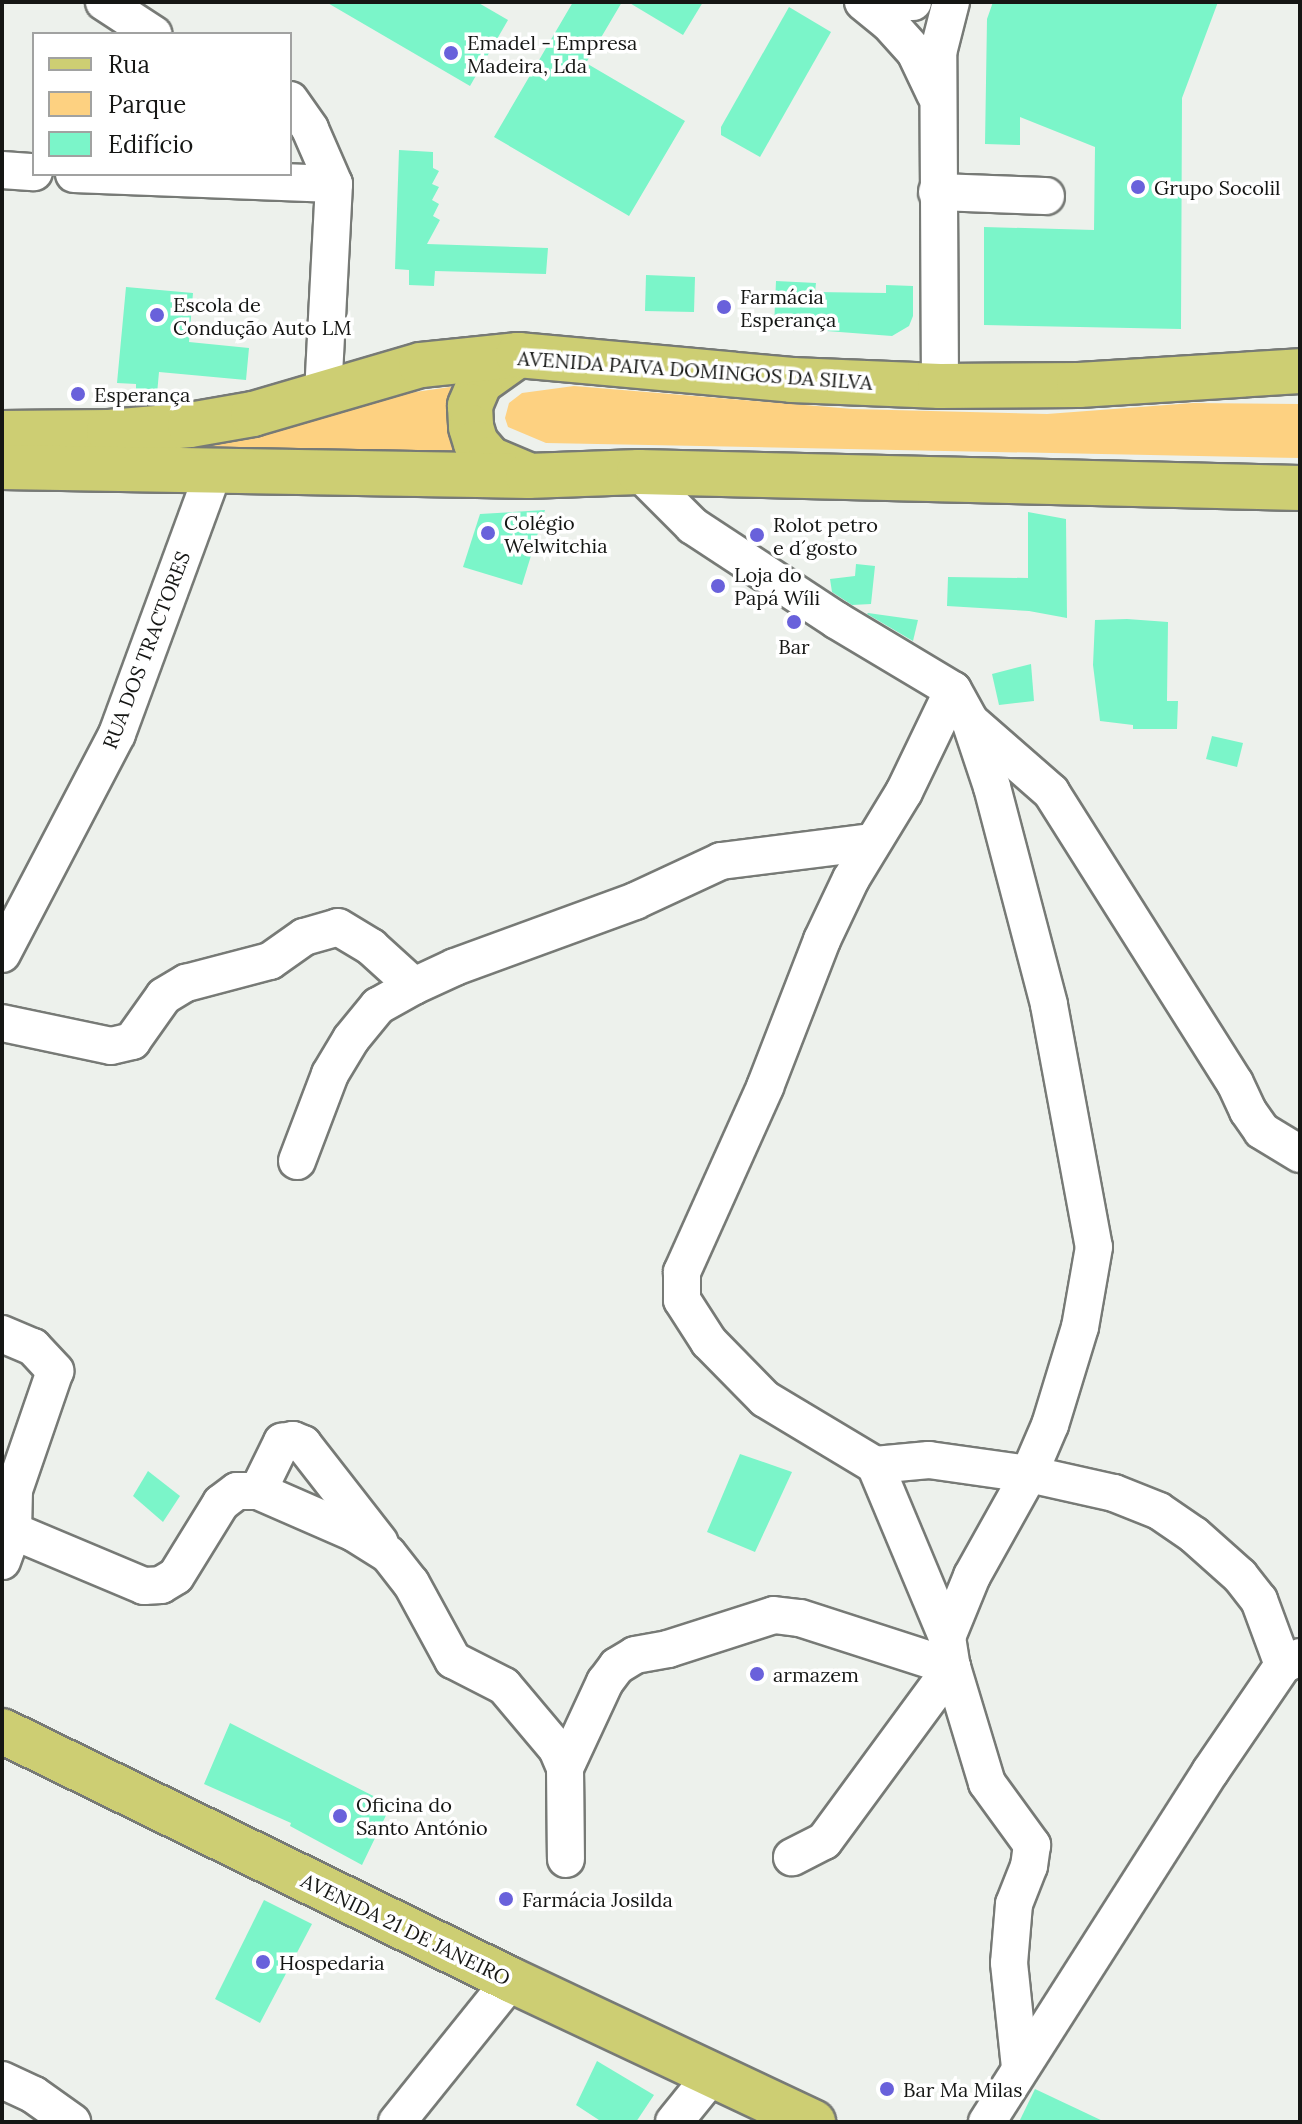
<!DOCTYPE html>
<meta charset="utf-8">
<style>
body{margin:0}
#map{position:relative;width:1302px;height:2124px;overflow:hidden;background:#edf1ec;font-family:Lora,serif}
div>[style]{position:absolute}
.green>*{inset:0;background:#fdd181}
.building>*{inset:0;background:#7bf5c9}
.roads{filter:drop-shadow(2px 0 #777a76) drop-shadow(-2px 0 #777a76) drop-shadow(0 2px #777a76) drop-shadow(0 -2px #777a76)}
.minor>*{height:36px;margin:-18px;padding:0 18px;transform-origin:18px;border-radius:18px;background:#fff}
.major>*{height:44px;margin:-22px;padding:0 22px;transform-origin:22px;border-radius:22px;background:#cdce73}
.dots>*{width:22px;height:22px;translate:-50% -50%;box-sizing:border-box;border:4px solid #fff;border-radius:50%}
span{translate:-50% -50%;white-space:nowrap;text-align:center;line-height:1.15;-webkit-text-stroke:7px #fff;paint-order:stroke}
.poi-label{font-size:20px;color:#151614}
.left{translate:0 -50%;text-align:left}
.street-label{font-size:20px;color:#151614}
.frame{position:absolute;inset:0;border:4px solid #151614;pointer-events:none}
.legend{position:absolute;left:32px;top:32px;width:260px;height:144px;box-sizing:border-box;background:#fff;border:2px solid #a1a2a1;margin:0;padding:10px 14px;list-style:none;font-size:24px;color:#151614}
.legend li{display:flex;align-items:center;gap:16px;height:40px}
.legend b{width:40px;border:2px solid #a1a2a1}
</style>
<div id="map">
<div class="green">
<i style="clip-path:polygon(457px 386px,463px 455px,135px 453px,408px 393px)"></i>
<i style="clip-path:polygon(574px 386px,853px 409px,1047px 414px,1193px 403px,1300px 404px,1300px 458px,546px 443px,508px 427px,505px 418px,509px 403px,522px 393px)"></i>
</div>
<div class="building">
<i style="clip-path:polygon(326px 2px,477px 2px,508px 20px,470px 86px)"></i>
<i style="clip-path:polygon(573px 2px,622px 2px,586px 63px,685px 121px,629px 216px,494px 137px)"></i>
<i style="clip-path:polygon(628px 2px,703px 2px,683px 35px)"></i>
<i style="clip-path:polygon(993px 2px,1218px 2px,1182px 98px,1181px 329px,984px 325px,984px 227px,1094px 230px,1095px 147px,1020px 117px,1020px 145px,985px 144px,987px 19px)"></i>
<i style="clip-path:polygon(789px 7px,831px 32px,760px 157px,721px 135px,721px 127px)"></i>
<i style="clip-path:polygon(399px 150px,433px 152px,433px 168px,439px 171px,432px 184px,439px 187px,432px 200px,439px 204px,433px 216px,440px 220px,427px 244px,548px 248px,546px 274px,435px 271px,434px 286px,409px 285px,409px 270px,395px 269px)"></i>
<i style="clip-path:polygon(646px 275px,695px 277px,694px 312px,645px 311px)"></i>
<i style="clip-path:polygon(776px 281px,816px 283px,815px 292px,886px 293px,886px 285px,913px 286px,913px 316px,909px 326px,892px 336px,774px 327px)"></i>
<i style="clip-path:polygon(126px 287px,193px 293px,189px 342px,249px 348px,246px 380px,159px 372px,157px 394px,136px 392px,136px 384px,117px 383px)"></i>
<i style="clip-path:polygon(545px 510px,522px 585px,463px 567px,480px 514px)"></i>
<i style="clip-path:polygon(1028px 512px,1066px 519px,1067px 618px,1029px 611px,947px 606px,948px 577px,1028px 578px)"></i>
<i style="clip-path:polygon(856px 564px,875px 566px,871px 604px,852px 605px,832px 592px,830px 579px,855px 576px)"></i>
<i style="clip-path:polygon(868px 613px,918px 620px,913px 641px,867px 614px)"></i>
<i style="clip-path:polygon(1127px 619px,1168px 622px,1167px 701px,1178px 701px,1177px 729px,1133px 729px,1133px 725px,1100px 721px,1093px 665px,1095px 620px)"></i>
<i style="clip-path:polygon(1031px 664px,1034px 701px,999px 705px,992px 674px)"></i>
<i style="clip-path:polygon(1212px 736px,1243px 743px,1237px 767px,1206px 759px)"></i>
<i style="clip-path:polygon(740px 1454px,792px 1472px,755px 1552px,707px 1532px)"></i>
<i style="clip-path:polygon(148px 1471px,180px 1496px,163px 1522px,133px 1496px)"></i>
<i style="clip-path:polygon(230px 1723px,391px 1805px,362px 1865px,290px 1826px,291px 1823px,204px 1784px)"></i>
<i style="clip-path:polygon(264px 1900px,312px 1924px,260px 2023px,215px 1999px)"></i>
<i style="clip-path:polygon(597px 2061px,654px 2095px,636px 2122px,602px 2122px,576px 2105px)"></i>
<i style="clip-path:polygon(1035px 2089px,1105px 2122px,1019px 2122px)"></i>
</div>
<div class="roads">
<div class="minor">
<i style="left:104px;top:2px;width:59px;rotate:33.1deg"></i>
<i style="left:863px;top:2px;width:32px;rotate:39deg"></i>
<i style="left:888px;top:22px;width:40px;rotate:48deg"></i>
<i style="left:915px;top:52px;width:47px;rotate:64.5deg"></i>
<i style="left:910px;top:2px;width:3px"></i>
<i style="left:290px;top:100px;width:35px;rotate:55deg"></i>
<i style="left:310px;top:129px;width:60px;rotate:66.4deg"></i>
<i style="left:334px;top:184px;width:210px;rotate:93deg"></i>
<i style="left:2px;top:170px;width:32px;rotate:4deg"></i>
<i style="left:74px;top:174px;width:260px;rotate:2.2deg"></i>
<i style="left:937px;top:192px;width:109px;rotate:2.1deg"></i>
<i style="left:940px;top:386px;width:333px;rotate:-90.3deg"></i>
<i style="left:938px;top:53px;width:53px;rotate:-75.7deg"></i>
<i style="left:639px;top:472px;width:76px;rotate:45deg"></i>
<i style="left:693px;top:526px;width:171px;rotate:33.3deg"></i>
<i style="left:836px;top:620px;width:136px;rotate:30.9deg"></i>
<i style="left:953px;top:690px;width:35px;rotate:61deg"></i>
<i style="left:970px;top:721px;width:70px;rotate:71.6deg"></i>
<i style="left:992px;top:787px;width:225px;rotate:75.3deg"></i>
<i style="left:1049px;top:1005px;width:246px;rotate:79.5deg"></i>
<i style="left:1094px;top:1247px;width:81px;rotate:99.9deg"></i>
<i style="left:1080px;top:1327px;width:102px;rotate:107deg"></i>
<i style="left:1050px;top:1425px;width:53px;rotate:113.2deg"></i>
<i style="left:1029px;top:1474px;width:117px;rotate:119.2deg"></i>
<i style="left:972px;top:1576px;width:66px;rotate:112.3deg"></i>
<i style="left:947px;top:1637px;width:30px;rotate:81deg"></i>
<i style="left:952px;top:1667px;width:121px;rotate:73.2deg"></i>
<i style="left:987px;top:1783px;width:77px;rotate:54deg"></i>
<i style="left:1032px;top:1845px;width:21px;rotate:98deg"></i>
<i style="left:1029px;top:1866px;width:41px;rotate:111.5deg"></i>
<i style="left:1014px;top:1904px;width:59px;rotate:94.8deg"></i>
<i style="left:1009px;top:1963px;width:105px;rotate:84deg"></i>
<i style="left:970px;top:721px;width:108px;rotate:41.2deg"></i>
<i style="left:1051px;top:792px;width:344px;rotate:57.7deg"></i>
<i style="left:1235px;top:1083px;width:31px;rotate:65deg"></i>
<i style="left:1248px;top:1111px;width:24px;rotate:55deg"></i>
<i style="left:1262px;top:1131px;width:44px;rotate:31.2deg"></i>
<i style="left:2px;top:954px;width:248px;rotate:-62.4deg"></i>
<i style="left:117px;top:734px;width:281px;rotate:-69.8deg"></i>
<i style="left:2px;top:1023px;width:111px;rotate:11.9deg"></i>
<i style="left:111px;top:1046px;width:22px;rotate:-13deg"></i>
<i style="left:132px;top:1041px;width:55px;rotate:-54.6deg"></i>
<i style="left:164px;top:996px;width:26px;rotate:-31deg"></i>
<i style="left:186px;top:983px;width:87px;rotate:-14.7deg"></i>
<i style="left:270px;top:961px;width:42px;rotate:-35.2deg"></i>
<i style="left:304px;top:937px;width:35px;rotate:-16deg"></i>
<i style="left:338px;top:927px;width:39px;rotate:31deg"></i>
<i style="left:371px;top:947px;width:58px;rotate:42.2deg"></i>
<i style="left:297px;top:1161px;width:93px;rotate:-69.2deg"></i>
<i style="left:330px;top:1074px;width:41px;rotate:-59deg"></i>
<i style="left:351px;top:1039px;width:43px;rotate:-50.7deg"></i>
<i style="left:378px;top:1006px;width:41px;rotate:-29.1deg"></i>
<i style="left:414px;top:986px;width:45px;rotate:-24.9deg"></i>
<i style="left:455px;top:967px;width:192px;rotate:-20.1deg"></i>
<i style="left:635px;top:901px;width:95px;rotate:-24.9deg"></i>
<i style="left:721px;top:861px;width:151px;rotate:-7.2deg"></i>
<i style="left:2px;top:1334px;width:34px;rotate:23deg"></i>
<i style="left:33px;top:1347px;width:33px;rotate:47deg"></i>
<i style="left:55px;top:1371px;width:126px;rotate:109deg"></i>
<i style="left:14px;top:1490px;width:41px;rotate:91.4deg"></i>
<i style="left:13px;top:1531px;width:32px;rotate:110deg"></i>
<i style="left:875px;top:1465px;width:54px;rotate:-5.3deg"></i>
<i style="left:929px;top:1460px;width:101px;rotate:8deg"></i>
<i style="left:1029px;top:1474px;width:87px;rotate:12.6deg"></i>
<i style="left:1114px;top:1493px;width:48px;rotate:21.8deg"></i>
<i style="left:1159px;top:1511px;width:42px;rotate:34.4deg"></i>
<i style="left:1194px;top:1535px;width:62px;rotate:41.7deg"></i>
<i style="left:1240px;top:1576px;width:31px;rotate:52deg"></i>
<i style="left:1259px;top:1600px;width:69px;rotate:69.7deg"></i>
<i style="left:258px;top:1491px;width:55px;rotate:-63.9deg"></i>
<i style="left:282px;top:1442px;width:11px;rotate:-10deg"></i>
<i style="left:293px;top:1440px;width:11px;rotate:22deg"></i>
<i style="left:303px;top:1444px;width:125px;rotate:52.1deg"></i>
<i style="left:13px;top:1531px;width:142px;rotate:22.8deg"></i>
<i style="left:144px;top:1586px;width:17px;rotate:-3deg"></i>
<i style="left:161px;top:1585px;width:17px;rotate:-31deg"></i>
<i style="left:176px;top:1576px;width:86px;rotate:-58.3deg"></i>
<i style="left:221px;top:1503px;width:20px;rotate:-37deg"></i>
<i style="left:237px;top:1491px;width:21px"></i>
<i style="left:258px;top:1491px;width:105px;rotate:23.6deg"></i>
<i style="left:354px;top:1533px;width:40px;rotate:32deg"></i>
<i style="left:388px;top:1554px;width:37px;rotate:52deg"></i>
<i style="left:411px;top:1583px;width:88px;rotate:61.4deg"></i>
<i style="left:453px;top:1660px;width:57px;rotate:27deg"></i>
<i style="left:504px;top:1686px;width:82px;rotate:49.9deg"></i>
<i style="left:557px;top:1749px;width:21px;rotate:67deg"></i>
<i style="left:565px;top:1768px;width:91px;rotate:89.4deg"></i>
<i style="left:947px;top:1637px;width:186px;rotate:-112.7deg"></i>
<i style="left:875px;top:1465px;width:128px;rotate:-149deg"></i>
<i style="left:765px;top:1399px;width:80px;rotate:-134.5deg"></i>
<i style="left:709px;top:1342px;width:50px;rotate:-122.7deg"></i>
<i style="left:682px;top:1300px;width:28px;rotate:-90deg"></i>
<i style="left:682px;top:1272px;width:203px;rotate:-65.8deg"></i>
<i style="left:765px;top:1087px;width:158px;rotate:-68.8deg"></i>
<i style="left:822px;top:940px;width:68px;rotate:-64.6deg"></i>
<i style="left:851px;top:879px;width:102px;rotate:-58.7deg"></i>
<i style="left:904px;top:792px;width:113px;rotate:-64.3deg"></i>
<i style="left:565px;top:1768px;width:95px;rotate:-65.1deg"></i>
<i style="left:605px;top:1682px;width:20px;rotate:-53deg"></i>
<i style="left:617px;top:1666px;width:21px;rotate:-31deg"></i>
<i style="left:635px;top:1655px;width:34px;rotate:-10deg"></i>
<i style="left:668px;top:1649px;width:111px;rotate:-17.8deg"></i>
<i style="left:774px;top:1615px;width:26px;rotate:7deg"></i>
<i style="left:800px;top:1618px;width:160px;rotate:17.9deg"></i>
<i style="left:952px;top:1667px;width:216px;rotate:126.3deg"></i>
<i style="left:824px;top:1841px;width:36px;rotate:153deg"></i>
<i style="left:2px;top:2080px;width:35px;rotate:25deg"></i>
<i style="left:34px;top:2095px;width:47px;rotate:35.4deg"></i>
<i style="left:397px;top:2122px;width:182px;rotate:-51.2deg"></i>
<i style="left:674px;top:2122px;width:60px;rotate:-51deg"></i>
<i style="left:987px;top:2122px;width:415px;rotate:-57.5deg"></i>
<i style="left:1210px;top:1772px;width:130px;rotate:-55.7deg"></i>
<i style="left:1283px;top:1665px;width:19px;rotate:-25deg"></i>
</div>
<div class="major">
<i style="left:518px;top:355px;width:47px;rotate:144.6deg"></i>
<i style="left:480px;top:382px;width:26px;rotate:113deg"></i>
<i style="left:470px;top:406px;width:21px;rotate:87deg"></i>
<i style="left:471px;top:427px;width:17px;rotate:73deg"></i>
<i style="left:476px;top:443px;width:21px;rotate:49deg"></i>
<i style="left:490px;top:459px;width:38px;rotate:23deg"></i>
<i style="left:2px;top:433px;width:107px;rotate:-0.5deg"></i>
<i style="left:109px;top:432px;width:81px;rotate:-4.9deg"></i>
<i style="left:190px;top:425px;width:64px;rotate:-9.9deg"></i>
<i style="left:253px;top:414px;width:175px;rotate:-16.3deg"></i>
<i style="left:421px;top:365px;width:98px;rotate:-5.9deg"></i>
<i style="left:518px;top:355px;width:275px;rotate:5.2deg"></i>
<i style="left:792px;top:380px;width:148px;rotate:2.3deg"></i>
<i style="left:940px;top:386px;width:139px;rotate:-0.4deg"></i>
<i style="left:1079px;top:385px;width:221px;rotate:-3.6deg"></i>
<i style="left:2px;top:467px;width:526px;rotate:0.98deg"></i>
<i style="left:528px;top:476px;width:111px;rotate:-2.1deg"></i>
<i style="left:639px;top:472px;width:661px;rotate:1.39deg"></i>
<i style="left:2px;top:1731px;width:567px;rotate:26.07deg"></i>
<i style="left:511px;top:1980px;width:334px;rotate:25.2deg"></i>
</div>
</div>
<div class="dots">
<i style="left:451px;top:53px;background:#6961db"></i>
<i style="left:1138px;top:187px;background:#6961db"></i>
<i style="left:724px;top:307px;background:#6961db"></i>
<i style="left:157px;top:315px;background:#6961db"></i>
<i style="left:78px;top:394px;background:#6961db"></i>
<i style="left:488px;top:533px;background:#6961db"></i>
<i style="left:757px;top:535px;background:#6961db"></i>
<i style="left:718px;top:586px;background:#6961db"></i>
<i style="left:794px;top:622px;background:#6961db"></i>
<i style="left:757px;top:1674px;background:#6961db"></i>
<i style="left:340px;top:1816px;background:#6961db"></i>
<i style="left:506px;top:1899px;background:#6961db"></i>
<i style="left:263px;top:1962px;background:#6961db"></i>
<i style="left:887px;top:2089px;background:#6961db"></i>
</div>
<div class="poi-label">
<span class="left" style="left:467px;top:54px">Emadel - Empresa<br>Madeira, Lda</span>
<span class="left" style="left:1154px;top:187px">Grupo Socolil</span>
<span class="left" style="left:740px;top:308px">Farmácia<br>Esperança</span>
<span class="left" style="left:173px;top:316px">Escola de<br>Condução Auto LM</span>
<span class="left" style="left:94px;top:394px">Esperança</span>
<span class="left" style="left:504px;top:534px">Colégio<br>Welwitchia</span>
<span class="left" style="left:773px;top:536px">Rolot petro<br>e d´gosto</span>
<span class="left" style="left:734px;top:586px">Loja do<br>Papá Wíli</span>
<span style="left:794px;top:646px">Bar</span>
<span class="left" style="left:773px;top:1674px">armazem</span>
<span class="left" style="left:356px;top:1816px">Oficina do<br>Santo António</span>
<span class="left" style="left:522px;top:1899px">Farmácia Josilda</span>
<span class="left" style="left:279px;top:1962px">Hospedaria</span>
<span class="left" style="left:903px;top:2089px">Bar Ma Milas</span>
</div>
<div class="street-label">
<span style="left:695px;top:370px;rotate:4deg">AVENIDA PAIVA DOMINGOS DA SILVA</span>
<span style="left:146px;top:650px;rotate:-69deg">RUA DOS TRACTORES</span>
<span style="left:406px;top:1929px;rotate:26deg">AVENIDA 21 DE JANEIRO</span>
</div>
<div class="frame"></div>
<ul class="legend">
<li><b style="height:10px;background:#cdce73"></b>Rua</li>
<li><b style="height:22px;background:#fdd181"></b>Parque</li>
<li><b style="height:22px;background:#7bf5c9"></b>Edifício</li>
</ul>
</div>
